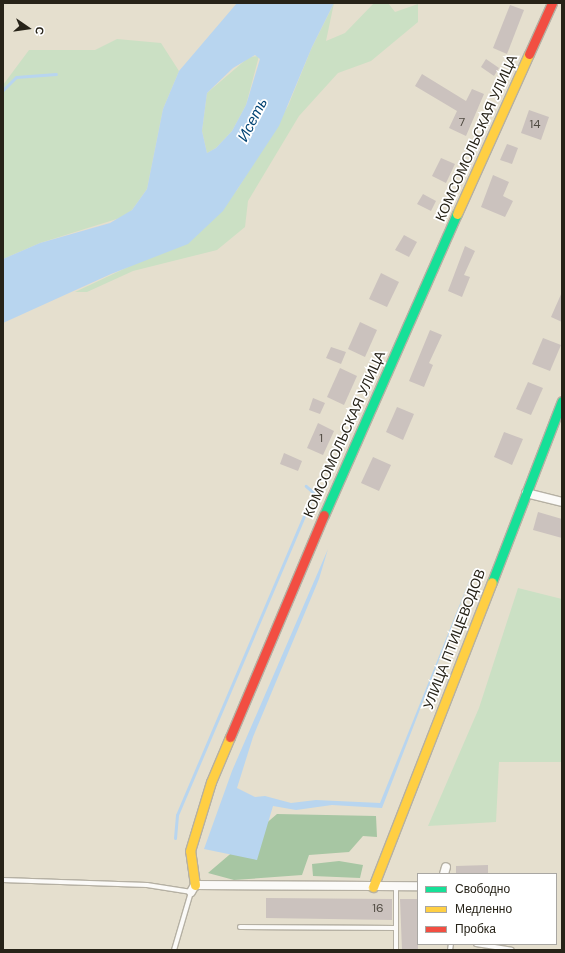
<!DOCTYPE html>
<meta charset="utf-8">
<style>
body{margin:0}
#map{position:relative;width:565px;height:953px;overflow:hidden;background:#e5dfce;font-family:"DM Sans",sans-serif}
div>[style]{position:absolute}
.green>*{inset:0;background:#cbe0c4}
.forest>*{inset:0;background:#a7c6a3}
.water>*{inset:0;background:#b8d5ef}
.stream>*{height:3px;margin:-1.5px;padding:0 1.5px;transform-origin:1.5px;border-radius:1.5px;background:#b8d5ef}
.building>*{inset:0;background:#cbc2be}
.roads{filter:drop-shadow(1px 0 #b5b0a3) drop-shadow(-1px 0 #b5b0a3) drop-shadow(0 1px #b5b0a3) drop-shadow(0 -1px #b5b0a3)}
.lane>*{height:4px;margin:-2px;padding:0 2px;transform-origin:2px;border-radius:2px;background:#fbfaf8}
.street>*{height:8px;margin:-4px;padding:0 4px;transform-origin:4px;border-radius:4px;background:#fbfaf8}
.fast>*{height:9px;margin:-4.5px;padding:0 4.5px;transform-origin:4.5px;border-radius:4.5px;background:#16e098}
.slow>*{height:9px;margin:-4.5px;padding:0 4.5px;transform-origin:4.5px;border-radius:4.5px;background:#ffcf43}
.jam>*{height:9px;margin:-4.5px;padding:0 4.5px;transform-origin:4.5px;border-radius:4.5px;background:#f24e42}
span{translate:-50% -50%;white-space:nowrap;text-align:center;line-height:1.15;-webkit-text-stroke:3.5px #fff;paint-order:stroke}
.number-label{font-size:12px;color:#504b42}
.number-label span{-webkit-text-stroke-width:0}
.street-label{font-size:14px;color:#272318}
.water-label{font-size:15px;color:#004373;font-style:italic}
.frame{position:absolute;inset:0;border:4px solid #272318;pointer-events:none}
.legend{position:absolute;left:417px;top:873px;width:140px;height:72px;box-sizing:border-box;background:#fff;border:1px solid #a9a7a3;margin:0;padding:5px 7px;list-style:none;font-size:12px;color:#272318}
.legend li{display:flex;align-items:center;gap:8px;height:20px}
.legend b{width:20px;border:1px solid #a9a7a3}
.north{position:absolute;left:8px;top:8px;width:40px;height:40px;-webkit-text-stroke:3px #fff;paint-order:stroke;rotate:103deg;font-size:11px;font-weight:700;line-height:16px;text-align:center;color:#272318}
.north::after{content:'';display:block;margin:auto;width:14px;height:18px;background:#272318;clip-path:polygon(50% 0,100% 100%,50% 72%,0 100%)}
</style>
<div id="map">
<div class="green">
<i style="clip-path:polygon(334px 3px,326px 41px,345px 33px,374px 3px,388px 3px,395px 12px,418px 4px,418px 22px,371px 61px,338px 73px,299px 116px,248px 201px,245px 227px,217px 250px,133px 271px,87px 292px,75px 292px,128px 267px,237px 190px,288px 106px,312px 47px)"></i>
<i style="clip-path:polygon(117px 39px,161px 43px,179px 71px,163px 109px,147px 189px,132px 210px,123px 217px,40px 243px,3px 259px,3px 85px,29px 50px,95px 50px)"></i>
<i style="clip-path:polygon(259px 56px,246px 105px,232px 131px,216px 148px,207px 153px,202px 131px,207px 93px,249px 57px)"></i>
<i style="clip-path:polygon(518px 588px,562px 599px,562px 762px,499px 762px,496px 822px,428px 826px,479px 708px)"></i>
</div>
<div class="forest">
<i style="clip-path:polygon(277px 814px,376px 816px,377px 837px,363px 836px,349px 852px,309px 855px,302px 875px,234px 880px,208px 873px)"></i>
<i style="clip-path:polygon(339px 861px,363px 865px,360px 878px,313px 876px,312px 864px)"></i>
</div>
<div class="water">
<i style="clip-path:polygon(evenodd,237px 3px,334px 3px,312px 47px,279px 126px,223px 211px,188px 244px,111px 274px,3px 323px,3px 259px,40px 243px,110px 223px,132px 210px,147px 189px,163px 109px,179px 71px,237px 3px,255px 55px,260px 59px,246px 105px,232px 131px,216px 148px,207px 153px,202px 131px,207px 93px,233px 68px,255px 55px)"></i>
<i style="clip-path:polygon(328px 549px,319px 579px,253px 737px,237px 788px,255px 797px,265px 796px,291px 803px,316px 800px,380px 803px,476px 564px,382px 808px,332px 805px,296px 810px,273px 806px,257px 860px,204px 849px,232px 771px)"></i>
</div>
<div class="stream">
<i style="left:3px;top:90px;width:18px;rotate:-45deg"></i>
<i style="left:16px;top:77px;width:40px;rotate:-4.3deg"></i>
<i style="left:175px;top:838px;width:23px;rotate:-85deg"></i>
<i style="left:177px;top:815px;width:350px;rotate:-67deg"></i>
<i style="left:314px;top:493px;width:11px;rotate:-139deg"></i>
</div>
<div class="building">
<i style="clip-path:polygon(510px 5px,524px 10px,507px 54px,493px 48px)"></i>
<i style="clip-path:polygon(486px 59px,499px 68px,494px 76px,481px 67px)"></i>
<i style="clip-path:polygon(422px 74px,466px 101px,472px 89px,484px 94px,466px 136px,449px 128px,457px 111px,415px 86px)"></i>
<i style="clip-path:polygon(529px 110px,549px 117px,541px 140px,521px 133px)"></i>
<i style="clip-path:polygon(507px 144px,518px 148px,512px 164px,500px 160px)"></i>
<i style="clip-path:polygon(441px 158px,455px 164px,446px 183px,432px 176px)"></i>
<i style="clip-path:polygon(493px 175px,509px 182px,503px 196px,513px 201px,505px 217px,481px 207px)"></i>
<i style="clip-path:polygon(423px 194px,436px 201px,431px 211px,417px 204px)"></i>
<i style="clip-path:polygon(404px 235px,417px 242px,409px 257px,395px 250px)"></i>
<i style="clip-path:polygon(465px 246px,475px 251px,464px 275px,470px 277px,462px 297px,448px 291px)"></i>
<i style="clip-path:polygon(381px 273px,399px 282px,387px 307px,369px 299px)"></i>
<i style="clip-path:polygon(562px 292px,562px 322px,551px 317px)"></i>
<i style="clip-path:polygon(360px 322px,377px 330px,365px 357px,348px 349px)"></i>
<i style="clip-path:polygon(430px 330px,442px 335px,429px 363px,433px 365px,424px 387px,409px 381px)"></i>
<i style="clip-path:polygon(543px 338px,561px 345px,550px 371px,532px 364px)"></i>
<i style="clip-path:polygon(331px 347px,346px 352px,341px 364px,326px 358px)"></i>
<i style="clip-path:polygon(340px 368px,357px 376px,344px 405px,327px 397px)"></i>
<i style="clip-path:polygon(528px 382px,543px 388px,531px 415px,516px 409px)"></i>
<i style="clip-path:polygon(313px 398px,325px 403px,320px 414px,309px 410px)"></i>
<i style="clip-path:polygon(397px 407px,414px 414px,403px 440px,386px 432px)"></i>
<i style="clip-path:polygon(318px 423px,334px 431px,323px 455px,307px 448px)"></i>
<i style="clip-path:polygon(504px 432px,523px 439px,512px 465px,494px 457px)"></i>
<i style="clip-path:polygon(284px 453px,302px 461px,298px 471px,280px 464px)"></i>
<i style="clip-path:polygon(373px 457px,391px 465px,379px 491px,361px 483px)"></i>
<i style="clip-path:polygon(538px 512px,562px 519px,562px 538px,533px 530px)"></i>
<i style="clip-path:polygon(488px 865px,488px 874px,456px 874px,456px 866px)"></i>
<i style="clip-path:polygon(266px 898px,392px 899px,392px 920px,266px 918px)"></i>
<i style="clip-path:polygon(400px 899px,418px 899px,418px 950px,402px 950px)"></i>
</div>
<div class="roads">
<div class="lane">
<i style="left:3px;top:880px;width:144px;rotate:2deg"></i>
<i style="left:147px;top:885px;width:45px;rotate:9deg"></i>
<i style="left:191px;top:892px;width:60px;rotate:106.3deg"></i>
<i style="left:396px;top:887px;width:63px;rotate:90deg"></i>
<i style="left:240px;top:927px;width:156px;rotate:0.4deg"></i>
<i style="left:476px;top:944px;width:36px;rotate:9deg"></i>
<i style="left:450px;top:950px;width:6px;rotate:-81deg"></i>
</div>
<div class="street">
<i style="left:526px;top:493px;width:37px;rotate:14deg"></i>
<i style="left:444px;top:874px;width:7px;rotate:-74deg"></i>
<i style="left:191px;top:892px;width:8px;rotate:-60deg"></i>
<i style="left:195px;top:885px;width:223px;rotate:0.3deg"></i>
</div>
<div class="fast">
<i style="left:324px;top:515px;width:329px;rotate:-66.2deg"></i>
<i style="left:492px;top:582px;width:194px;rotate:-68.9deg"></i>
</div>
<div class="slow">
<i style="left:457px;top:214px;width:175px;rotate:-65.8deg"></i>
<i style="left:195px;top:885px;width:34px;rotate:-98deg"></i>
<i style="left:190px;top:851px;width:72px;rotate:-73.1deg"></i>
<i style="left:211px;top:782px;width:49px;rotate:-67.1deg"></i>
<i style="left:373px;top:887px;width:327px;rotate:-68.7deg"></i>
</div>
<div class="jam">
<i style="left:529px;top:54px;width:56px;rotate:-65.7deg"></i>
<i style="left:230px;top:737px;width:241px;rotate:-67.1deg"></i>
</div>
</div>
<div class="number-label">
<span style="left:462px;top:123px">7</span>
<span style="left:535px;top:125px">14</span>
<span style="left:321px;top:439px">1</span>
<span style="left:378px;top:909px">16</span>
</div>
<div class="street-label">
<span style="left:476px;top:138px;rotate:-66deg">КОМСОМОЛЬСКАЯ УЛИЦА</span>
<span style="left:344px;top:434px;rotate:-66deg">КОМСОМОЛЬСКАЯ УЛИЦА</span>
<span style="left:454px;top:639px;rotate:-69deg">УЛИЦА ПТИЦЕВОДОВ</span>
</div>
<div class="water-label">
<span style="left:253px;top:120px;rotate:-63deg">Исеть</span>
</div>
<div class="frame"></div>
<ul class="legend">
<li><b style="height:5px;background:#16e098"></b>Свободно</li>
<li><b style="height:5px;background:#ffcf43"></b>Медленно</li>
<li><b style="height:5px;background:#f24e42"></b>Пробка</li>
</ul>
<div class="north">С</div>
</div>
